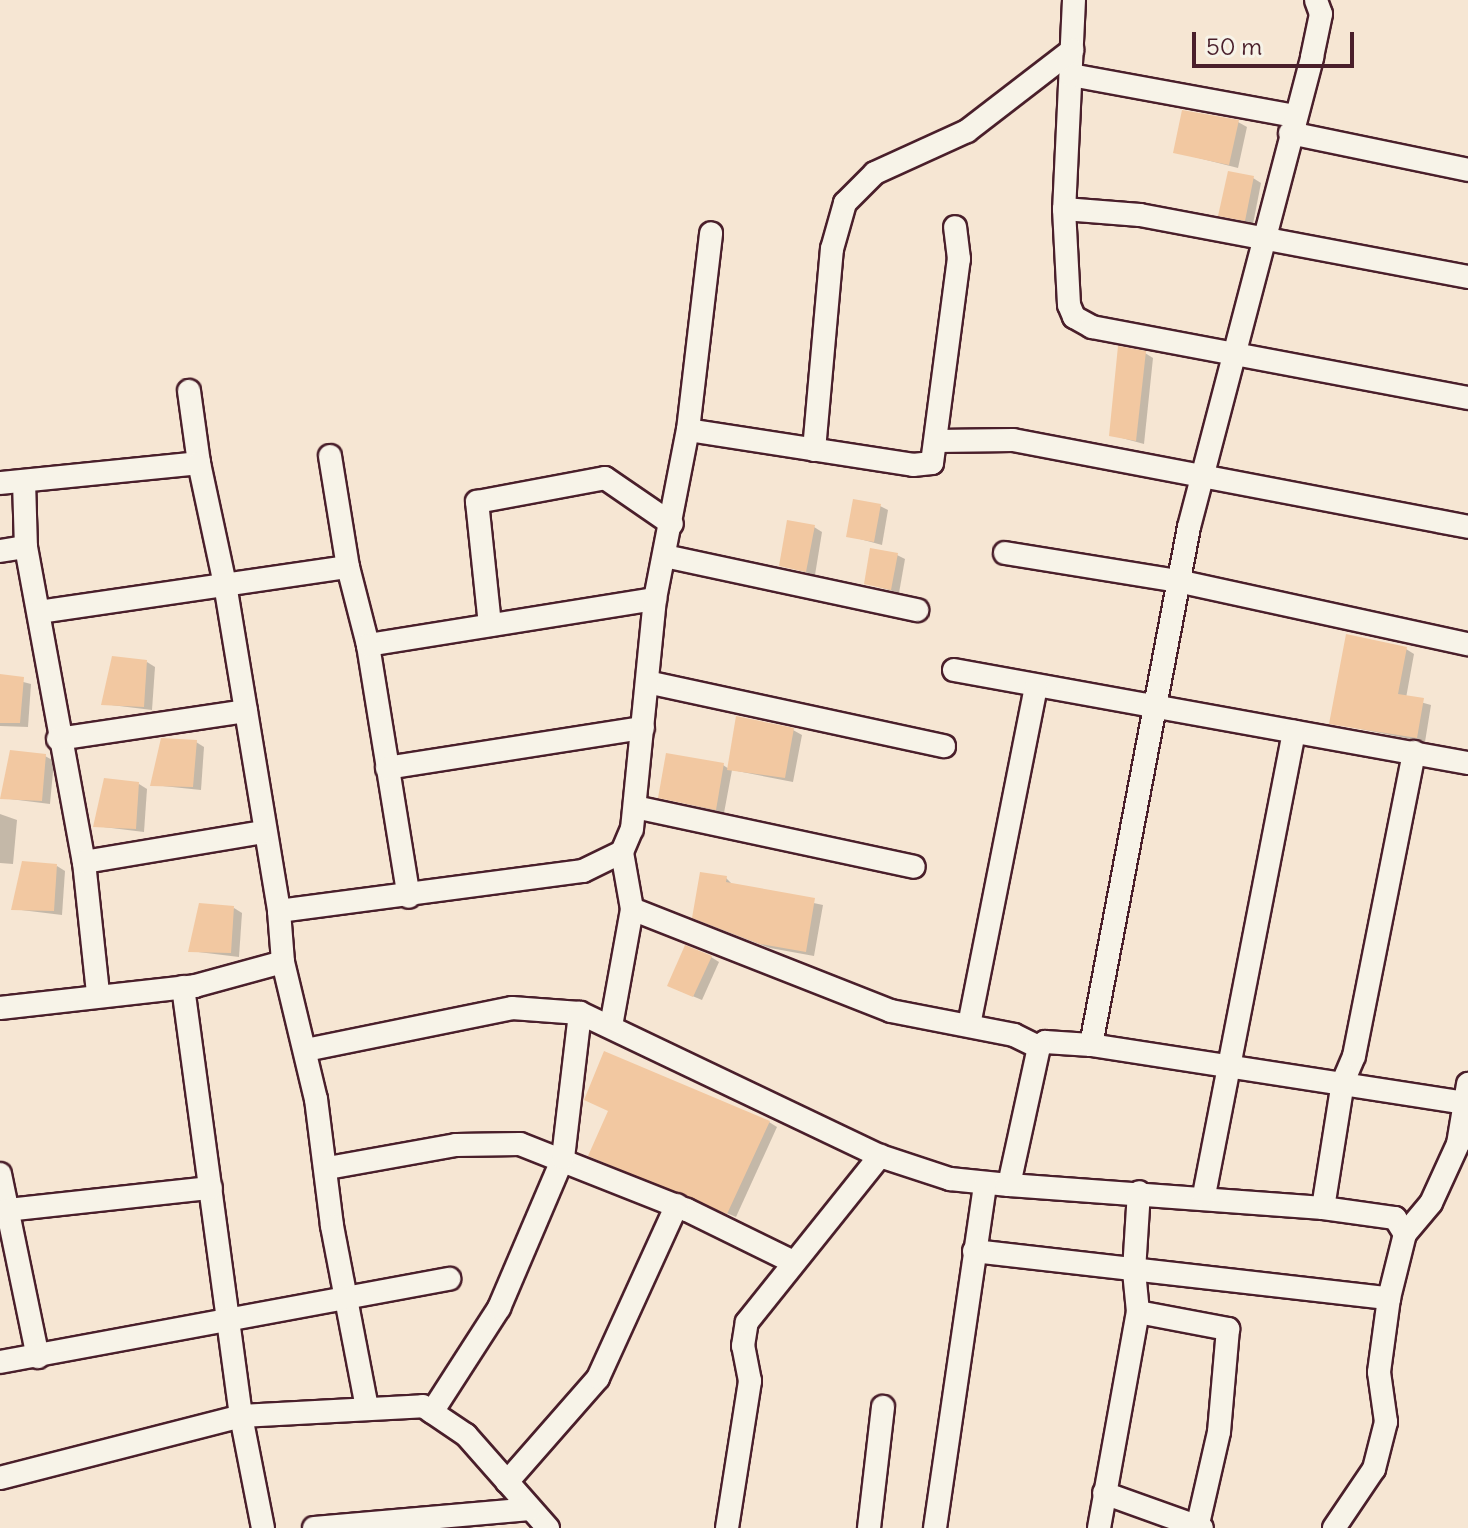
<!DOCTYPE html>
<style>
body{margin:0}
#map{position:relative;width:1468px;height:1528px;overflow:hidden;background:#f6e6d3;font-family:Delius,sans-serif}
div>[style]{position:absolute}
.shadow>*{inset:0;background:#0003}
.building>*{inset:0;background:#f2c8a1}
.roads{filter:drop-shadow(2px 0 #4a1f2b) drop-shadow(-2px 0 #4a1f2b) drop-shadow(0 2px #4a1f2b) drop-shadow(0 -2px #4a1f2b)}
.minor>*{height:22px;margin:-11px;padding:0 11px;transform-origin:11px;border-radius:11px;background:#f7f3e8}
span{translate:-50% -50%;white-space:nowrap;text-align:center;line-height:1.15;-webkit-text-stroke:7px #f7f3e8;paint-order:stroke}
.scale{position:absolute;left:1192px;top:32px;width:162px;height:36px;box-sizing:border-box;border:4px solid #4a1f2b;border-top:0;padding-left:10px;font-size:24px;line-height:28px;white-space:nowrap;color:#4a1f2b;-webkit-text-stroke:6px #f7f3e8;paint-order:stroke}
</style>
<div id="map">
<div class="shadow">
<i style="clip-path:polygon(1238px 122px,1247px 127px,1238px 168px,1175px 152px)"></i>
<i style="clip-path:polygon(1253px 178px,1261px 183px,1253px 224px,1220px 214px)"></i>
<i style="clip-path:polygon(1145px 353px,1153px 358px,1144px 444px,1111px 435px)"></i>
<i style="clip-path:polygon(880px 506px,888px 510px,882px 545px,849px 536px)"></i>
<i style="clip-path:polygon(814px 527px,822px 532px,815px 575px,781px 565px)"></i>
<i style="clip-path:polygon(897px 555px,905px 559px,899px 593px,866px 583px)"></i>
<i style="clip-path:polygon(1406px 649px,1414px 654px,1406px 698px,1431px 705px,1425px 742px,1331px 723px)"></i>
<i style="clip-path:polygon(147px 662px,155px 667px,152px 710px,103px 704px)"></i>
<i style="clip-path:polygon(0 676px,31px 684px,28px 727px,0 726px)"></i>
<i style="clip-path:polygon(793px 730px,802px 735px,793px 782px,732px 770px,724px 813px,660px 797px,723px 765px,729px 769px)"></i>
<i style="clip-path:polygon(196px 742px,204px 747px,201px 790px,153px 785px)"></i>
<i style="clip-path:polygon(45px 756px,54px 761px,50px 804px,2px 798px)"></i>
<i style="clip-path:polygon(139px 784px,147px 789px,144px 832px,95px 826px)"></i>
<i style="clip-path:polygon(0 814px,17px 820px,13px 864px,0 863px)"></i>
<i style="clip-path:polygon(57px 866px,65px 871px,62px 915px,13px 909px)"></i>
<i style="clip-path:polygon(726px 878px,734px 886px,823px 905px,814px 956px,770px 948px,703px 922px)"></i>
<i style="clip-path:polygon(234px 908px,242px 913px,239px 957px,190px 951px)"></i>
<i style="clip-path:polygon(711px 957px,719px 962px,702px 1000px,678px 990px)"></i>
<i style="clip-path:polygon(610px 1111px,769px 1122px,777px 1127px,736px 1217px,599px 1160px)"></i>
</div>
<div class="building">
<i style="clip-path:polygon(1182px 110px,1239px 120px,1229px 165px,1173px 153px)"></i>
<i style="clip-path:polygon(1228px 171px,1254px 176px,1245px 221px,1218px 216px)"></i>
<i style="clip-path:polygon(1118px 346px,1146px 351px,1136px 441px,1109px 436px)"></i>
<i style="clip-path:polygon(853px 499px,881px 504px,874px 542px,846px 537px)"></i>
<i style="clip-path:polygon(787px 520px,815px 525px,806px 572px,779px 566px)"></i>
<i style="clip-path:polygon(870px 548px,898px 553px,891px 590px,864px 584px)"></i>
<i style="clip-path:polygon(1346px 634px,1407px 647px,1398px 694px,1424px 698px,1417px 738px,1329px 724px)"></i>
<i style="clip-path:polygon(112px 656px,147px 660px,144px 707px,101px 705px)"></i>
<i style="clip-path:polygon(0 674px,24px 677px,20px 723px,0 723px)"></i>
<i style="clip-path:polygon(736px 716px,794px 728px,785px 778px,727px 770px)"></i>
<i style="clip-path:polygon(161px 738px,197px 740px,193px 787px,150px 786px)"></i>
<i style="clip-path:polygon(10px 750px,46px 754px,42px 801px,0 799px)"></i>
<i style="clip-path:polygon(666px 753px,724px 763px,716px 810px,658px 798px)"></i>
<i style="clip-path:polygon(104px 778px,139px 782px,136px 829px,93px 827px)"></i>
<i style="clip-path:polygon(22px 861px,57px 864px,54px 911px,11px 910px)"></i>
<i style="clip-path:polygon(700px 872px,727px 876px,726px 882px,815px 898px,806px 952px,760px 944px,692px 918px)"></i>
<i style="clip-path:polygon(199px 903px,234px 906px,231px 953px,188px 952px)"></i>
<i style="clip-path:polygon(685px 945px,712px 956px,693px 997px,667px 986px)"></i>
<i style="clip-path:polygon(604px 1051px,770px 1121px,727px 1214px,588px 1156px,608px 1111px,584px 1100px)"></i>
</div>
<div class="roads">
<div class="minor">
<i style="left:1074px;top:0;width:209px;rotate:92.7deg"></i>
<i style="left:1064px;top:209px;width:96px;rotate:87deg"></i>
<i style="left:1069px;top:305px;width:13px;rotate:67deg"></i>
<i style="left:1074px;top:317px;width:21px;rotate:29deg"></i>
<i style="left:1092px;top:327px;width:383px;rotate:10.7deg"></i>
<i style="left:1071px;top:75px;width:228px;rotate:10.4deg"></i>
<i style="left:1290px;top:133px;width:182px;rotate:11.7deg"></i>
<i style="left:1064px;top:209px;width:76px;rotate:4.5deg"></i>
<i style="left:1140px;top:215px;width:334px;rotate:10.7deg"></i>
<i style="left:189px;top:391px;width:73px;rotate:82.1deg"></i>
<i style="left:688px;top:430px;width:228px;rotate:8.8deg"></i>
<i style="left:913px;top:465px;width:19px;rotate:-6deg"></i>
<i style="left:932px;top:463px;width:206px;rotate:-82.5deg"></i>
<i style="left:959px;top:259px;width:32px;rotate:-97deg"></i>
<i style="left:937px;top:441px;width:76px;rotate:-0.8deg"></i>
<i style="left:1013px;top:440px;width:463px;rotate:10.8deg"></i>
<i style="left:814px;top:450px;width:202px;rotate:-84.9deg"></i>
<i style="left:832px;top:249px;width:48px;rotate:-74.2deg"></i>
<i style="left:845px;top:203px;width:42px;rotate:-45deg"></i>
<i style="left:875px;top:173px;width:101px;rotate:-24.5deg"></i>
<i style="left:967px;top:131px;width:133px;rotate:-37.6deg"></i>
<i style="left:330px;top:456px;width:112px;rotate:80.8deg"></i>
<i style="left:24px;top:481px;width:66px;rotate:88.3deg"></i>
<i style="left:26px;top:547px;width:320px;rotate:79.6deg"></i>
<i style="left:84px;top:862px;width:132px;rotate:83.9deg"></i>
<i style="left:0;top:483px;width:200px;rotate:-5.7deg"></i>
<i style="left:199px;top:463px;width:124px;rotate:77.9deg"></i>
<i style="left:225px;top:584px;width:331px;rotate:80.6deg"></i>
<i style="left:279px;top:911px;width:51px;rotate:85.5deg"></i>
<i style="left:0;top:551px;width:26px;rotate:-9deg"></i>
<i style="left:1005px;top:553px;width:175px;rotate:9.2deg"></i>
<i style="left:1178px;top:581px;width:297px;rotate:12.3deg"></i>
<i style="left:665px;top:556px;width:258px;rotate:12.1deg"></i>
<i style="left:39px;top:612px;width:312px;rotate:-8.3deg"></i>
<i style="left:348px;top:567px;width:81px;rotate:75.6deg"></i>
<i style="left:368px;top:645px;width:255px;rotate:80.8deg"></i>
<i style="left:490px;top:625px;width:124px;rotate:-96deg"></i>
<i style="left:477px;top:502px;width:130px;rotate:-10.6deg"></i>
<i style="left:605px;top:478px;width:81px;rotate:34.5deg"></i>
<i style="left:368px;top:645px;width:291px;rotate:-9.1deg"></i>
<i style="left:954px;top:670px;width:522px;rotate:10.26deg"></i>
<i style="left:647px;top:682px;width:304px;rotate:12.2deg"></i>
<i style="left:58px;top:739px;width:190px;rotate:-8.5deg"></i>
<i style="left:387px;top:768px;width:259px;rotate:-8.9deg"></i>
<i style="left:635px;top:807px;width:285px;rotate:12.1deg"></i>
<i style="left:84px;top:862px;width:182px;rotate:-9.5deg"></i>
<i style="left:632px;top:909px;width:278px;rotate:21.5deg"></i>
<i style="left:891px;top:1011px;width:125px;rotate:11deg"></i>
<i style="left:1014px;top:1035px;width:28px;rotate:26deg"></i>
<i style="left:279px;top:911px;width:307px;rotate:-7.5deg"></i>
<i style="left:583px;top:871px;width:43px;rotate:-26deg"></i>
<i style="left:622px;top:852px;width:25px;rotate:-67deg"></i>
<i style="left:632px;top:829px;width:231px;rotate:-84.3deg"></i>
<i style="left:655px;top:599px;width:172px;rotate:-79deg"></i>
<i style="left:688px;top:430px;width:198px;rotate:-83.3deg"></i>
<i style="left:183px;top:987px;width:433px;rotate:82.3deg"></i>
<i style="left:241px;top:1416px;width:114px;rotate:78.9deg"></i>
<i style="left:0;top:1008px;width:196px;rotate:-6.4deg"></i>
<i style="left:195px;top:986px;width:91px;rotate:-15.3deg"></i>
<i style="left:283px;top:962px;width:141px;rotate:76.5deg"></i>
<i style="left:316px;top:1099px;width:128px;rotate:82.8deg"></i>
<i style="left:332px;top:1226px;width:184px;rotate:79.1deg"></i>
<i style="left:969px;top:1025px;width:345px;rotate:-78.8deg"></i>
<i style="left:611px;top:1026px;width:119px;rotate:-79.8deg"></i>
<i style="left:632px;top:909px;width:58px;rotate:-100deg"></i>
<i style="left:1091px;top:1045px;width:378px;rotate:8.8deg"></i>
<i style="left:1039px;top:1047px;width:8px;rotate:-40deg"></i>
<i style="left:1045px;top:1042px;width:46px;rotate:3.7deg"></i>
<i style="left:1091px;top:1045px;width:527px;rotate:-79.29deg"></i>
<i style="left:1189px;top:527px;width:486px;rotate:-75.3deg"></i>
<i style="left:1312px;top:57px;width:44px;rotate:-78.2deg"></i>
<i style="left:1321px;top:14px;width:15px;rotate:-110deg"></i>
<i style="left:1039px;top:1047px;width:141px;rotate:102.3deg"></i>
<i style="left:1009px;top:1185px;width:315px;rotate:4.2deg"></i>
<i style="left:1323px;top:1208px;width:73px;rotate:7.9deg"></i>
<i style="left:1395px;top:1218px;width:19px;rotate:58deg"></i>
<i style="left:306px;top:1050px;width:210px;rotate:-11.5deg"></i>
<i style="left:512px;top:1008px;width:68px;rotate:4.2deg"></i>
<i style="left:580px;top:1013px;width:332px;rotate:25.5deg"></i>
<i style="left:880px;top:1156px;width:74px;rotate:18.2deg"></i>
<i style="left:950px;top:1179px;width:59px;rotate:5.8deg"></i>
<i style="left:328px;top:1168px;width:130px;rotate:-10.2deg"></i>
<i style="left:456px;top:1145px;width:64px;rotate:-0.9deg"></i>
<i style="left:520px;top:1144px;width:180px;rotate:21.6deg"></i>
<i style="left:687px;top:1210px;width:118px;rotate:26.1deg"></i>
<i style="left:0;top:1174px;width:187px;rotate:78.3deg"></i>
<i style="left:1204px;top:1195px;width:472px;rotate:-79deg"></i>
<i style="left:1323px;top:1208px;width:128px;rotate:-81deg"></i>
<i style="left:1343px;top:1082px;width:28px;rotate:-67deg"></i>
<i style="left:1354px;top:1056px;width:310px;rotate:-78.8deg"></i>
<i style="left:7px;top:1210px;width:205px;rotate:-6.2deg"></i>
<i style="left:974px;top:1251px;width:418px;rotate:6.5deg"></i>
<i style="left:1138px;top:1312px;width:92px;rotate:10.7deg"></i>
<i style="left:1228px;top:1329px;width:103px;rotate:95deg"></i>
<i style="left:1219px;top:1432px;width:98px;rotate:102.9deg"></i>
<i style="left:0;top:1362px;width:457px;rotate:-10.5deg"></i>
<i style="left:432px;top:1412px;width:124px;rotate:-57.2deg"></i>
<i style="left:499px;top:1308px;width:163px;rotate:-66.9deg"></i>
<i style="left:563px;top:1158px;width:146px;rotate:-83.3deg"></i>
<i style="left:0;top:1478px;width:249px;rotate:-14.4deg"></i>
<i style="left:241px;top:1416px;width:182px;rotate:-3.1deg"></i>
<i style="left:423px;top:1406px;width:52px;rotate:34deg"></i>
<i style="left:466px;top:1435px;width:124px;rotate:48.6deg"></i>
<i style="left:507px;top:1482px;width:138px;rotate:-48.8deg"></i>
<i style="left:598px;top:1378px;width:190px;rotate:-65.5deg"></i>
<i style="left:1104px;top:1493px;width:104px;rotate:19.7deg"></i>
<i style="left:314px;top:1528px;width:217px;rotate:-5deg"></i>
<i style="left:727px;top:1528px;width:149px;rotate:-81.1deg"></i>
<i style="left:750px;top:1381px;width:36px;rotate:-101deg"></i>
<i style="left:743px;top:1346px;width:24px;rotate:-81deg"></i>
<i style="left:747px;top:1322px;width:213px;rotate:-51.3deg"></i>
<i style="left:869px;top:1528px;width:122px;rotate:-83.4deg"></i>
<i style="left:935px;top:1528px;width:348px;rotate:-81.7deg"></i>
<i style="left:1099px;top:1528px;width:219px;rotate:-79.8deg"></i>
<i style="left:1138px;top:1312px;width:41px;rotate:-95.6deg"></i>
<i style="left:1134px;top:1271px;width:79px;rotate:-86.4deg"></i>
<i style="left:1334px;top:1528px;width:71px;rotate:-55.9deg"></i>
<i style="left:1374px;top:1469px;width:49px;rotate:-75.7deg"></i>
<i style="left:1386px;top:1422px;width:50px;rotate:-98deg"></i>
<i style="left:1379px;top:1372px;width:75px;rotate:-82.3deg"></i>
<i style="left:1389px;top:1298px;width:66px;rotate:-76deg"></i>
<i style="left:1405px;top:1234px;width:40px;rotate:-50deg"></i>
<i style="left:1431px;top:1203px;width:65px;rotate:-65.4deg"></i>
<i style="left:1458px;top:1144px;width:61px;rotate:-80.5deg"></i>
</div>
</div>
<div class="scale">50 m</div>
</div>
